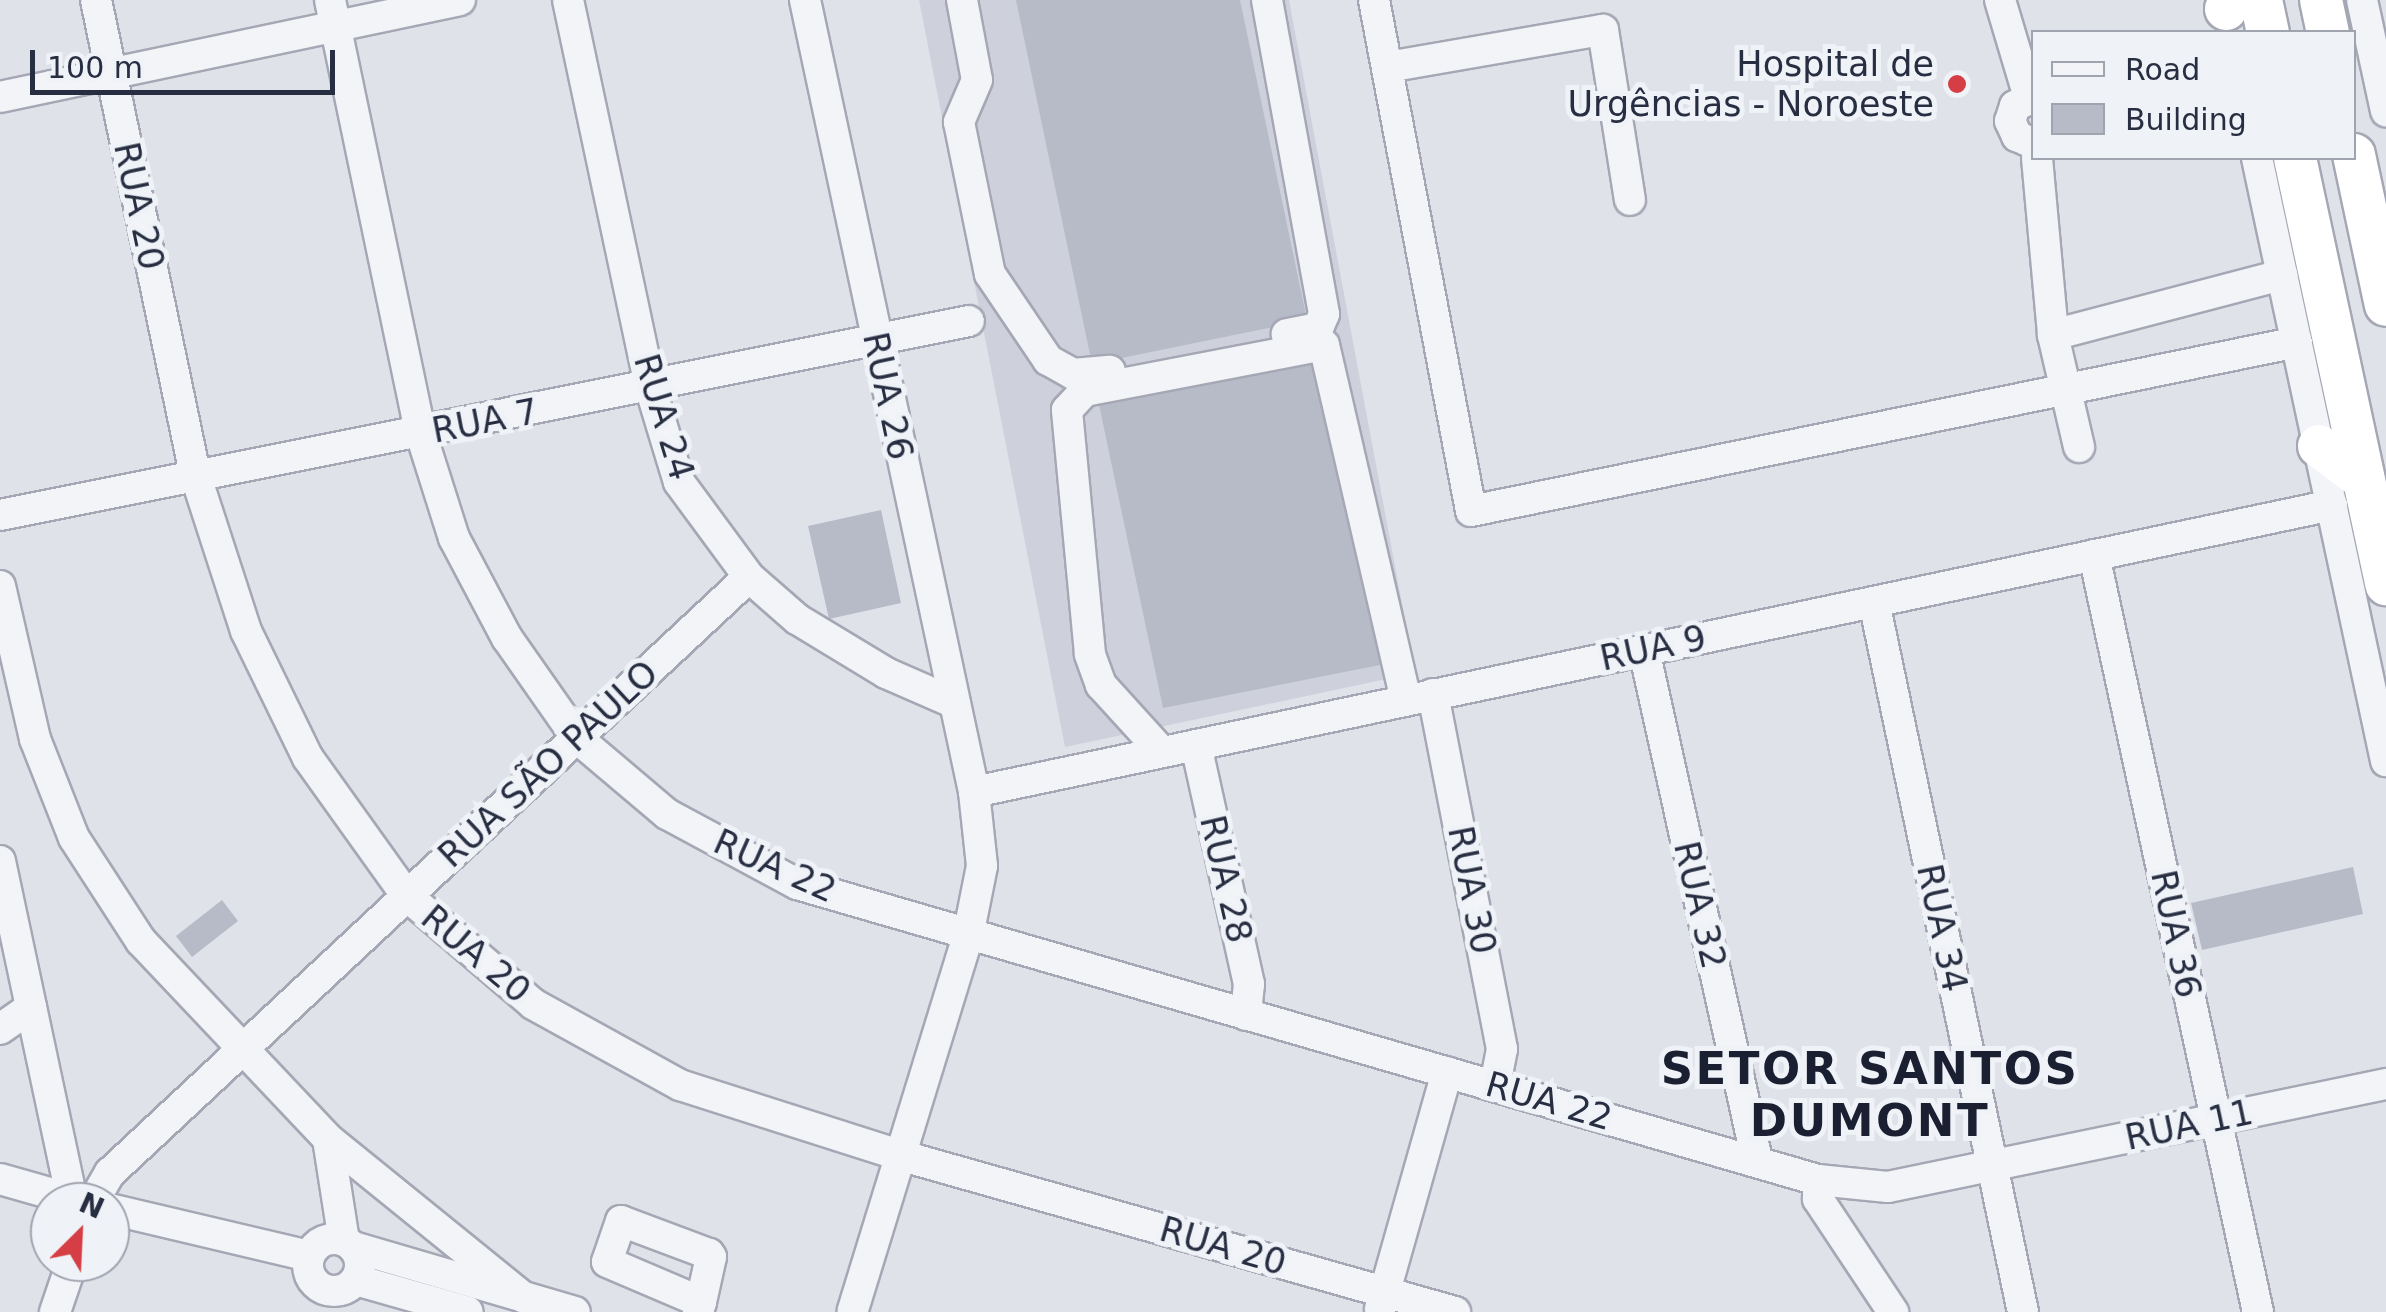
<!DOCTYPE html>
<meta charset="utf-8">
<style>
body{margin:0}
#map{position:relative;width:2386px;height:1312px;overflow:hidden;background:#e0e2ea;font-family:"DejaVu Sans",sans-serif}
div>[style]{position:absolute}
.built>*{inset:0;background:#ced1dc}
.building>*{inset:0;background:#b7bbc7}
.roads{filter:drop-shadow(2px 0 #a5a8b4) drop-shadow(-2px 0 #a5a8b4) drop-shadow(0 2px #a5a8b4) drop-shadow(0 -2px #a5a8b4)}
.minor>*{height:30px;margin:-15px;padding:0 15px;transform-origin:15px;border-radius:15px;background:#f3f4f8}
.minor>.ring{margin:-15px;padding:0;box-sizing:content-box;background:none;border:30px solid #f3f4f8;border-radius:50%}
.highway>*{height:42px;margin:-21px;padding:0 21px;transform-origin:21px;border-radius:21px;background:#fff}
.dots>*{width:28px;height:28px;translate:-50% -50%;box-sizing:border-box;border:5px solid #eff2f7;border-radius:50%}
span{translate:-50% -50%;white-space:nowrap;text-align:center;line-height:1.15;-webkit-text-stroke:10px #eff2f7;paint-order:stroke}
.poi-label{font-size:35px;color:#272e42}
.right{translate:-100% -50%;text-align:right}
.street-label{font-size:35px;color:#272e42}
.district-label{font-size:45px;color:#1a1f32;font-weight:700;letter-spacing:2.5px}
.legend{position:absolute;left:2031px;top:30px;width:325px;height:130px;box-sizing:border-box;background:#eff2f7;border:2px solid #9fa4af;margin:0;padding:12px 18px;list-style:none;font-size:30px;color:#272e42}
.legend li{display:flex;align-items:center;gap:20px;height:50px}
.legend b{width:50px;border:2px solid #9fa4af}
.north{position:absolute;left:30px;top:1182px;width:100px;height:100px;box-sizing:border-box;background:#eff2f7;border:2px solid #9fa4af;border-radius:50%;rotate:24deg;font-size:28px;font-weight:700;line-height:40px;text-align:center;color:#272e42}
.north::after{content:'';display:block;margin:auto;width:35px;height:45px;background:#d53e44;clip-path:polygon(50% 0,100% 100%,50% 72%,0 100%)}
.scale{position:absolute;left:30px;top:50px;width:305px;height:45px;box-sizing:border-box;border:5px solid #272e42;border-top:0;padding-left:12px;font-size:30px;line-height:35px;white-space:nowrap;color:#272e42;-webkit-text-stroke:8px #eff2f7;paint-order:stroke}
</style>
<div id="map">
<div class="built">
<i style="clip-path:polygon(919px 0,1289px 0,1415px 673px,1065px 747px)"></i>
</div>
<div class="building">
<i style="clip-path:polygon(1016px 0,1240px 0,1307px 320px,1092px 364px)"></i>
<i style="clip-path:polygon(1317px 349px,1385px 664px,1163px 708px,1097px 395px)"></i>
<i style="clip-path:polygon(881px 510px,901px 603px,829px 619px,808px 526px)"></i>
<i style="clip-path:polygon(2353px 867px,2363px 914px,2202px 950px,2191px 903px)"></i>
<i style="clip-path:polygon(222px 900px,238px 921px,192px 957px,176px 936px)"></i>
</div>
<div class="roads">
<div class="minor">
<i style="left:96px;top:0;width:487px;rotate:78.2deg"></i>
<i style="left:196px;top:477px;width:162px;rotate:72deg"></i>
<i style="left:246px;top:631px;width:141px;rotate:64deg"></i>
<i style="left:308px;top:758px;width:168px;rotate:54.4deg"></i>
<i style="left:406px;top:895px;width:167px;rotate:40.6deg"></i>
<i style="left:533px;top:1004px;width:168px;rotate:28.9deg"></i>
<i style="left:680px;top:1085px;width:230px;rotate:17.7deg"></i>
<i style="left:899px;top:1155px;width:578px;rotate:15.77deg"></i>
<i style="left:330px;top:0;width:443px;rotate:78.2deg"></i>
<i style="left:421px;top:434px;width:109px;rotate:72.4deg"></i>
<i style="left:454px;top:538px;width:113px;rotate:62.1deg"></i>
<i style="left:507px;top:638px;width:122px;rotate:55deg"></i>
<i style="left:577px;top:738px;width:118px;rotate:40.2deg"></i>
<i style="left:667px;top:814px;width:148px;rotate:28.3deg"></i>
<i style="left:797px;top:884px;width:1063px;rotate:16.17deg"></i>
<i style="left:1818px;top:1180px;width:70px;rotate:5.7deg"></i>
<i style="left:1888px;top:1187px;width:509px;rotate:-11.69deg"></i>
<i style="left:568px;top:0;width:399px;rotate:78deg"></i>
<i style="left:651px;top:390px;width:96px;rotate:73.1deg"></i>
<i style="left:679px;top:482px;width:118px;rotate:53.6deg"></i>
<i style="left:749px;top:577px;width:64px;rotate:41.2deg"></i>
<i style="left:797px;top:619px;width:104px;rotate:31.2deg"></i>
<i style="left:886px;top:673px;width:75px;rotate:23.5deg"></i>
<i style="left:805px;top:0;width:810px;rotate:77.95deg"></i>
<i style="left:974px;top:792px;width:74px;rotate:83.8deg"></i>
<i style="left:982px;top:866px;width:71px;rotate:101.3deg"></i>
<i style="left:968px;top:936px;width:393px;rotate:107.1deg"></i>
<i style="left:962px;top:0;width:81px;rotate:79.4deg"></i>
<i style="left:977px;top:80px;width:46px;rotate:113.2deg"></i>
<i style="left:959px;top:122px;width:155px;rotate:78.5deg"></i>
<i style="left:990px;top:274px;width:104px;rotate:56deg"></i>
<i style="left:1048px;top:360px;width:29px;rotate:29deg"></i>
<i style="left:1073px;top:374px;width:37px;rotate:-5deg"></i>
<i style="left:1267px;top:0;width:319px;rotate:79.7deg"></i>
<i style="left:1324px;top:314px;width:15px;rotate:113deg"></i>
<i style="left:1318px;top:328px;width:32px;rotate:169deg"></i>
<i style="left:1374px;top:0;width:520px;rotate:79.25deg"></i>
<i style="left:1471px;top:511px;width:843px;rotate:-11.56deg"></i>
<i style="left:2000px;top:0;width:101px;rotate:73.4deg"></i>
<i style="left:2362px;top:0;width:114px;rotate:77.8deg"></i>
<i style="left:1388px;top:67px;width:218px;rotate:-9.8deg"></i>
<i style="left:1603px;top:30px;width:172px;rotate:81deg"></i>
<i style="left:0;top:97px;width:470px;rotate:-11.9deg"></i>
<i style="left:2034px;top:97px;width:21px;rotate:155deg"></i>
<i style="left:2015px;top:106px;width:16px;rotate:108deg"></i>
<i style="left:2010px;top:121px;width:17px;rotate:65deg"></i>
<i style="left:2017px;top:136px;width:19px;rotate:25deg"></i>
<i style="left:2037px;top:158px;width:178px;rotate:84.8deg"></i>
<i style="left:2053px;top:335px;width:115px;rotate:76.9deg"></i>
<i style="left:2257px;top:158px;width:617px;rotate:77.92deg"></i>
<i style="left:2053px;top:335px;width:237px;rotate:-14.7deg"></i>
<i style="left:0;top:515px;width:988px;rotate:-11.32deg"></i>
<i style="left:2094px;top:555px;width:775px;rotate:77.78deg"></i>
<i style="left:0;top:586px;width:157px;rotate:77.1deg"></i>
<i style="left:35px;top:739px;width:106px;rotate:68.5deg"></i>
<i style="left:74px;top:838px;width:123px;rotate:57deg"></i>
<i style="left:141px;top:941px;width:272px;rotate:46.6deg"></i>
<i style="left:328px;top:1139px;width:252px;rotate:39deg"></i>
<i style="left:1874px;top:602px;width:725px;rotate:78.15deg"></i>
<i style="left:1644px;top:650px;width:522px;rotate:77.51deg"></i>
<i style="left:1433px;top:694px;width:362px;rotate:79deg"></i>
<i style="left:1502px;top:1049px;width:37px;rotate:101deg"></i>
<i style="left:1196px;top:745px;width:245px;rotate:77.5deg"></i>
<i style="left:1249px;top:984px;width:31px;rotate:96deg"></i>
<i style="left:1162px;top:752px;width:91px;rotate:-132.3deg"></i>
<i style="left:1101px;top:685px;width:33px;rotate:-110deg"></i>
<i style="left:1090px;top:654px;width:245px;rotate:-95.4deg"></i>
<i style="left:1067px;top:410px;width:26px;rotate:-47deg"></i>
<i style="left:1085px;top:391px;width:243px;rotate:-10.9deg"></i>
<i style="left:1324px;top:345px;width:364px;rotate:77deg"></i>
<i style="left:974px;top:792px;width:1388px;rotate:-11.93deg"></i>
<i style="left:0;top:861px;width:347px;rotate:78deg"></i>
<i style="left:0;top:1029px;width:38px;rotate:-35deg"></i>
<i style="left:328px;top:1139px;width:103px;rotate:81.1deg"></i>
<i style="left:0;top:1179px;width:84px;rotate:15.9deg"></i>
<i style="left:1818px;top:1180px;width:19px;rotate:90deg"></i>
<i style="left:1818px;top:1199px;width:136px;rotate:56.4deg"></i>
<i style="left:93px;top:1202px;width:34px;rotate:-60deg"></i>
<i style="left:110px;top:1173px;width:874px;rotate:-43.01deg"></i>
<i style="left:110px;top:1209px;width:204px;rotate:13.3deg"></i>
<i class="ring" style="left:308px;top:1239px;width:22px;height:22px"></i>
<i style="left:353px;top:1247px;width:231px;rotate:16.3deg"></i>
<i style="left:356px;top:1280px;width:116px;rotate:15.9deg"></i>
<i style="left:1380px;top:1309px;width:246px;rotate:-74.2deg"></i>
<i style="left:55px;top:1312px;width:53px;rotate:-71.2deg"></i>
<i style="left:698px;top:1312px;width:10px;rotate:-73deg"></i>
<i style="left:701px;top:1302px;width:46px;rotate:-77.5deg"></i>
<i style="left:711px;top:1257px;width:4px;rotate:-124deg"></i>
<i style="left:709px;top:1254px;width:94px;rotate:-159.4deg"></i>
<i style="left:621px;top:1221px;width:43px;rotate:108.9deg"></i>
<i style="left:607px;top:1262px;width:102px;rotate:23.1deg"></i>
</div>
<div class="highway">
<i style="left:2261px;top:0;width:33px;rotate:78deg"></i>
<i style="left:2321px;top:0;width:33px;rotate:78deg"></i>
<i style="left:2226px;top:9px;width:10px;rotate:-61deg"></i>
<i style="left:2354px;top:155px;width:153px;rotate:78deg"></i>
<i style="left:2295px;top:158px;width:436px;rotate:77.9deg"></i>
<i style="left:2319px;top:446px;width:55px;rotate:36.9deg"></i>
</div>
</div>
<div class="dots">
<i style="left:1957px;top:84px;background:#d53e44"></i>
</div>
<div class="poi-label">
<span class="right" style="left:1934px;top:84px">Hospital de<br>Urgências - Noroeste</span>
</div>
<div class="street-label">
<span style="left:139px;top:206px;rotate:78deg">RUA 20</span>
<span style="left:888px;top:396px;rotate:78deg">RUA 26</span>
<span style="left:664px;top:417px;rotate:73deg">RUA 24</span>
<span style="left:485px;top:421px;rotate:-11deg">RUA 7</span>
<span style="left:1653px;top:648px;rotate:-12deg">RUA 9</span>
<span style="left:548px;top:764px;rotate:-43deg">RUA SÃO PAULO</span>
<span style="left:775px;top:866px;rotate:24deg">RUA 22</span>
<span style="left:1226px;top:879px;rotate:77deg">RUA 28</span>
<span style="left:1472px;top:890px;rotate:79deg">RUA 30</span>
<span style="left:1700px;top:905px;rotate:77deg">RUA 32</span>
<span style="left:1942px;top:928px;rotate:78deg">RUA 34</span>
<span style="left:2176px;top:934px;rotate:78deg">RUA 36</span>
<span style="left:476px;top:954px;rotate:40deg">RUA 20</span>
<span style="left:1549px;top:1101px;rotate:16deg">RUA 22</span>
<span style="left:2189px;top:1125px;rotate:-12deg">RUA 11</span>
<span style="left:1223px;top:1246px;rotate:16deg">RUA 20</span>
</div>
<div class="district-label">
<span style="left:1870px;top:1095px">SETOR SANTOS<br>DUMONT</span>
</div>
<ul class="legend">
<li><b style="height:12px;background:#f3f4f8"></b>Road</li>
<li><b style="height:28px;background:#b7bbc7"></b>Building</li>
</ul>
<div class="north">N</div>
<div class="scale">100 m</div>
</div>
